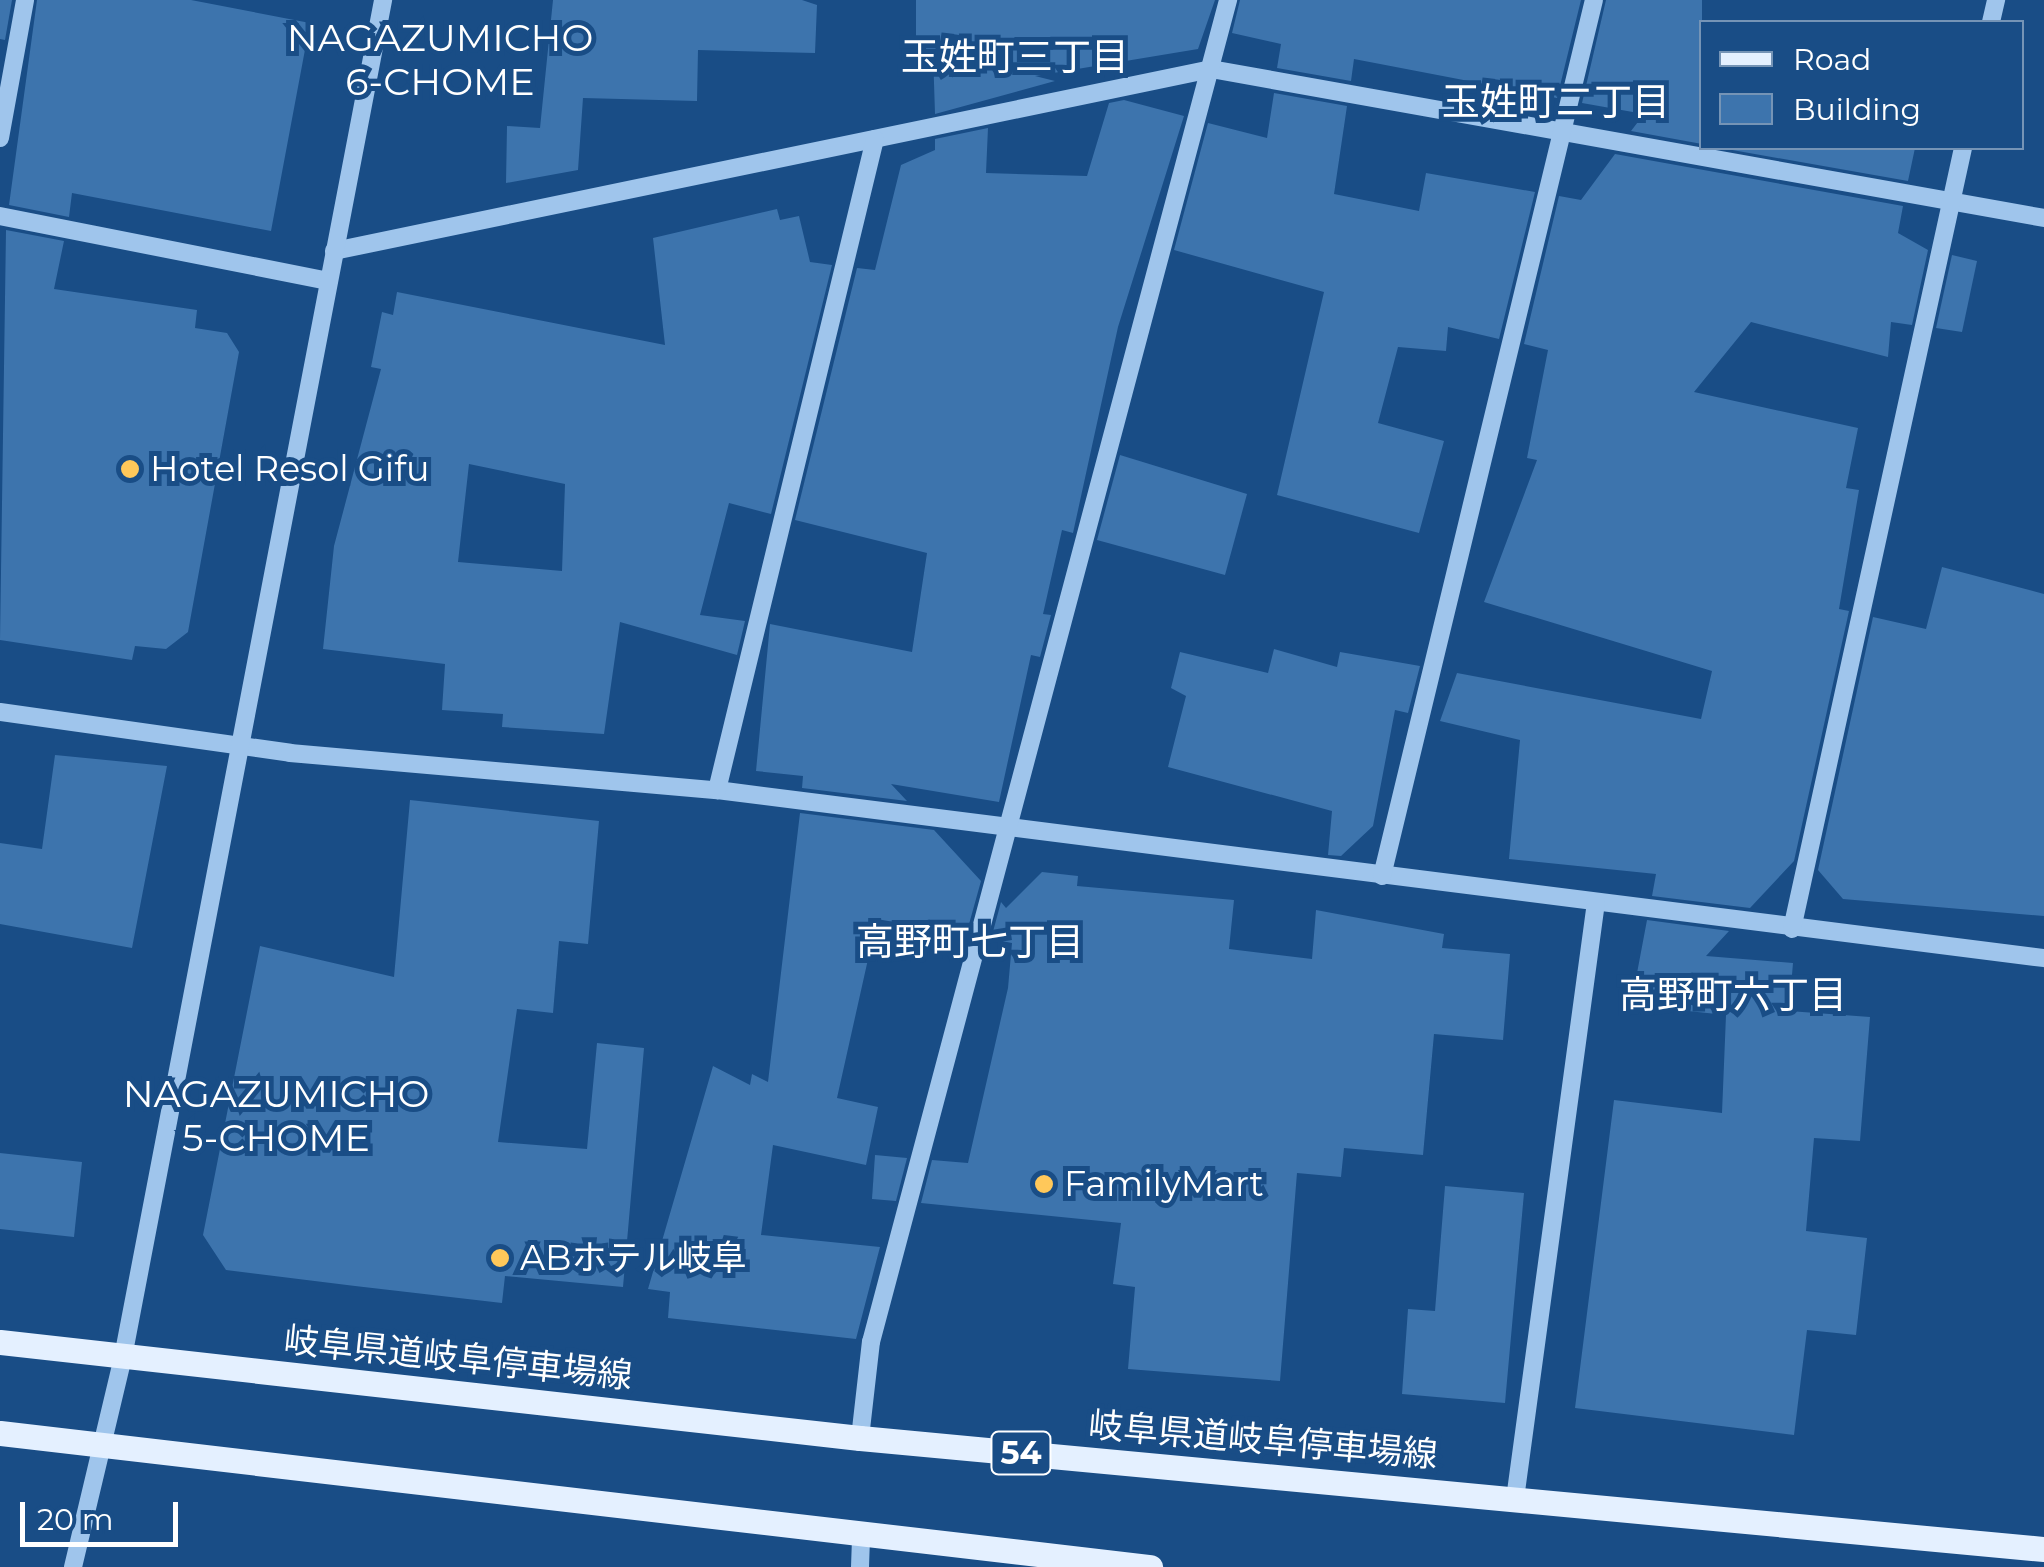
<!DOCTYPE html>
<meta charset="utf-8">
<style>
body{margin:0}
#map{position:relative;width:2044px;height:1567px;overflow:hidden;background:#194d86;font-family:Montserrat,"Noto Sans JP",sans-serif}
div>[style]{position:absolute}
.building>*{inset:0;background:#3d74ad}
.minor>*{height:18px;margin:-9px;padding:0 9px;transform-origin:9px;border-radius:9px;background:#9fc5ec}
.major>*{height:25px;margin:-12.5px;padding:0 12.5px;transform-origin:12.5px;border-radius:12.5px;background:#e4f0ff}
.dots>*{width:28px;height:28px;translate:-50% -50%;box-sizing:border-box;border:5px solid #194d86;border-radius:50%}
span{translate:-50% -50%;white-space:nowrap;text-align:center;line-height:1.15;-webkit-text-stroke:10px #194d86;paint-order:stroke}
.shield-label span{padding:2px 8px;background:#194d86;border:2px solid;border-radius:8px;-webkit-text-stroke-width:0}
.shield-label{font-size:32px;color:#fff;font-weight:700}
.poi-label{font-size:35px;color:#fff}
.left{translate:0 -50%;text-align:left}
.street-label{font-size:35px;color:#fff}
.neighbourhood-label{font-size:38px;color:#fff}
.legend{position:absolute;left:1699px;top:20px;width:325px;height:130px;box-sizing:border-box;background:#194d86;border:2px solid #7594b6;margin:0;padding:12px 18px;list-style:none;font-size:30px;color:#fff}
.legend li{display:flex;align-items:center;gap:20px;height:50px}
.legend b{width:50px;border:2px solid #7594b6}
.scale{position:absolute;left:20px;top:1502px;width:158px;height:45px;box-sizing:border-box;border:5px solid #fff;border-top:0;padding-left:12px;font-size:30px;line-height:35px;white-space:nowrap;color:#fff;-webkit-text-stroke:8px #194d86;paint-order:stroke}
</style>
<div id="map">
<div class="building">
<i style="clip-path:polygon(0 0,12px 0,5px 40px,0 39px)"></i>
<i style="clip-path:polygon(37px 0,191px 0,310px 23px,271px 231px,72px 193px,69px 217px,9px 205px)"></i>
<i style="clip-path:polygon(553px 0,802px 0,817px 5px,815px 53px,698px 50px,697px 101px,583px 98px,578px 170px,506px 183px,507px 126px,540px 128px)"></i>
<i style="clip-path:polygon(916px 0,1215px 0,1198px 49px,1035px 76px,1055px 81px,935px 114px,933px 52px,916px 49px)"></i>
<i style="clip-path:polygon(1240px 0,1581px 0,1557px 98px,1354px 59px,1351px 81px,1277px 68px,1281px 44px,1232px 33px)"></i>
<i style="clip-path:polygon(1606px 0,1702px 0,1702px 144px,1631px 131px,1644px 114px,1582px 103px)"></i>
<i style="clip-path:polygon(1274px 93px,1347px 106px,1334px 194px,1419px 211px,1426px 173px,1535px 192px,1499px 339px,1448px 327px,1446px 351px,1398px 347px,1378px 423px,1444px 441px,1419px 533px,1277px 495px,1324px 292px,1174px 250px,1208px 123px,1267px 138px)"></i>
<i style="clip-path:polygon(1124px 100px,1184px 116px,1118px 327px,1073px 533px,1062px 530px,1043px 614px,1051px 615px,1040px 657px,1031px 655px,999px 802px,891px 784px,907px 801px,802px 788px,803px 776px,756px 771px,770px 624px,912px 652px,927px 553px,795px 520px,857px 268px,875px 270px,901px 165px,935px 150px,935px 139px,988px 128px,986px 173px,1087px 176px,1109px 103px)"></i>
<i style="clip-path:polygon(1721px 148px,1915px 148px,1908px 181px)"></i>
<i style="clip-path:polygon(1615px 154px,1903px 206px,1898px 233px,1928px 250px,1912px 325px,1891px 322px,1888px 357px,1751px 322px,1694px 392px,1858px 428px,1846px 488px,1859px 490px,1839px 609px,1849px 611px,1794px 861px,1750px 908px,1652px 896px,1656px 874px,1509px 859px,1520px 740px,1440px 721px,1457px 673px,1701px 719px,1712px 671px,1484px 602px,1537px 460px,1527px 458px,1548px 350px,1524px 344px,1559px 196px,1581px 200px)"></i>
<i style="clip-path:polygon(evenodd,777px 209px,780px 220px,799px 216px,810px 262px,832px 265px,771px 514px,729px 503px,700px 615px,745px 621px,737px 655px,620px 622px,604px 734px,502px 727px,503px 714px,442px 710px,445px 664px,323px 649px,334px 546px,381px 369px,371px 367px,382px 312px,393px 315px,397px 292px,665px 345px,653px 238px,777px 209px,469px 464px,565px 484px,562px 571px,458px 562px,469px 464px)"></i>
<i style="clip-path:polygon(6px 230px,64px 241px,54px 289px,197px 310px,195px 328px,227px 333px,239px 352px,188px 632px,166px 649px,135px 646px,132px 660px,0 640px)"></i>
<i style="clip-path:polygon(1952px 255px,1977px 261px,1962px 332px,1936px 328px)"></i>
<i style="clip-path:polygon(1120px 455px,1247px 494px,1225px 575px,1097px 540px)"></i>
<i style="clip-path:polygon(1942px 567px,2044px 594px,2044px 916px,1843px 899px,1818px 870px,1873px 617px,1926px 629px)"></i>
<i style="clip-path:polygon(1274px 649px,1337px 667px,1340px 652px,1420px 666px,1408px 713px,1395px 710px,1373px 826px,1341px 856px,1328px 855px,1332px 811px,1168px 767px,1186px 696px,1171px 688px,1180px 652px,1268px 673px)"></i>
<i style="clip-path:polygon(55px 755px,167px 766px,132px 948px,0 924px,0 843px,42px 849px)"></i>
<i style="clip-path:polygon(410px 800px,599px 821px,588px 944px,559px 941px,553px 1013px,517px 1009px,498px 1142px,587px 1149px,597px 1043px,644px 1048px,623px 1287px,505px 1276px,502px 1303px,355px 1286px,226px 1270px,203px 1235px,260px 946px,394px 977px)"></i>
<i style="clip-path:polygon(800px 813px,934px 830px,981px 881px,966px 935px,877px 919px,837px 1098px,878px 1107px,866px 1165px,773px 1145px,761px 1235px,880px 1247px,856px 1339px,668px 1318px,670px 1292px,648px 1289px,713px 1066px,750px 1085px,752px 1074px,768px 1082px)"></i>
<i style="clip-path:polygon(1042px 872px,1078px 876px,1077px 886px,1234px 900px,1229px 949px,1312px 959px,1316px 910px,1444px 934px,1442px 948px,1510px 954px,1503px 1040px,1434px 1034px,1423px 1155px,1344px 1148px,1341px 1177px,1297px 1173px,1280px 1381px,1128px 1369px,1135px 1287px,1113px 1284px,1121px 1223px,921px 1203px,932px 1160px,968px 1163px,1008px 988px,1012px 943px,991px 939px,1001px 902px,1006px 908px)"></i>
<i style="clip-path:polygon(1647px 920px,1729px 931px,1706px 956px,1793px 963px,1789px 1011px,1870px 1017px,1860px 1141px,1814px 1138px,1806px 1231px,1867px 1238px,1856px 1335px,1807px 1330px,1794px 1435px,1575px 1408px,1614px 1100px,1722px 1113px,1726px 1015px,1631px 1005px)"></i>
<i style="clip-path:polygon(0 1153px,82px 1162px,74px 1237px,0 1229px)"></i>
<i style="clip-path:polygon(875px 1155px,907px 1158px,896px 1201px,872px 1199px)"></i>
<i style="clip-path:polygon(1445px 1186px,1524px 1193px,1505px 1403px,1402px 1394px,1408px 1309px,1435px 1311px)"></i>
</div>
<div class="minor">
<i style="left:1991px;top:22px;width:23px;rotate:-77deg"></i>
<i style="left:0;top:138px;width:140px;rotate:-79.7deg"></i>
<i style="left:0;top:216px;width:334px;rotate:11.2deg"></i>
<i style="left:334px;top:251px;width:896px;rotate:-11.72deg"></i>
<i style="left:1211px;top:69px;width:846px;rotate:10.14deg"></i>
<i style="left:0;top:712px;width:293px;rotate:8deg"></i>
<i style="left:290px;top:753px;width:429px;rotate:5deg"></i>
<i style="left:717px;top:790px;width:1338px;rotate:7.22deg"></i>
<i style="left:717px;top:790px;width:670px;rotate:-76.36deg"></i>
<i style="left:1382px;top:876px;width:901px;rotate:-76.4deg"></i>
<i style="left:1792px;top:929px;width:800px;rotate:-77.65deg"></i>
<i style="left:860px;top:1438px;width:97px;rotate:-83.5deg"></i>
<i style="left:871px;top:1342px;width:1389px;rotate:-75.1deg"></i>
<i style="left:1515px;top:1499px;width:602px;rotate:-82.27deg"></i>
<i style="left:73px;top:1567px;width:216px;rotate:-76.6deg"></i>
<i style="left:123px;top:1357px;width:1382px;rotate:-79.15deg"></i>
<i style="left:860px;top:1567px;width:34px;rotate:-88deg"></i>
</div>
<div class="major">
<i style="left:0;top:1342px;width:865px;rotate:6.37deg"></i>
<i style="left:860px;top:1438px;width:1189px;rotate:5.36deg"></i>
<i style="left:0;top:1433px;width:1158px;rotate:6.65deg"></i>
</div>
<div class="dots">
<i style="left:130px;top:469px;background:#ffc85a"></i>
<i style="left:1044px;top:1184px;background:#ffc85a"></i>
<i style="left:500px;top:1258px;background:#ffc85a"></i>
</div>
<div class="shield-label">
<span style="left:1021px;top:1453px">54</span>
</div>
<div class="poi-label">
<span class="left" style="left:150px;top:469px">Hotel Resol Gifu</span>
<span class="left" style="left:1064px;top:1184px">FamilyMart</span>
<span class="left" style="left:520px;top:1258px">ABホテル岐阜</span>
</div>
<div class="street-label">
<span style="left:458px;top:1358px;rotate:6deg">岐阜県道岐阜停車場線</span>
<span style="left:1263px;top:1440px;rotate:5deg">岐阜県道岐阜停車場線</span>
</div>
<div class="neighbourhood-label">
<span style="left:440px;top:60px">NAGAZUMICHO<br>6-CHOME</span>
<span style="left:1015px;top:57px">玉姓町三丁目</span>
<span style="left:1556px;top:102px">玉姓町二丁目</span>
<span style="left:970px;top:942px">高野町七丁目</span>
<span style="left:1733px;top:995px">高野町六丁目</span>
<span style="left:276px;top:1116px">NAGAZUMICHO<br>5-CHOME</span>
</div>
<ul class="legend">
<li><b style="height:12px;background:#e4f0ff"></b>Road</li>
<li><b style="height:28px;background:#3d74ad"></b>Building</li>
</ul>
<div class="scale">20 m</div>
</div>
